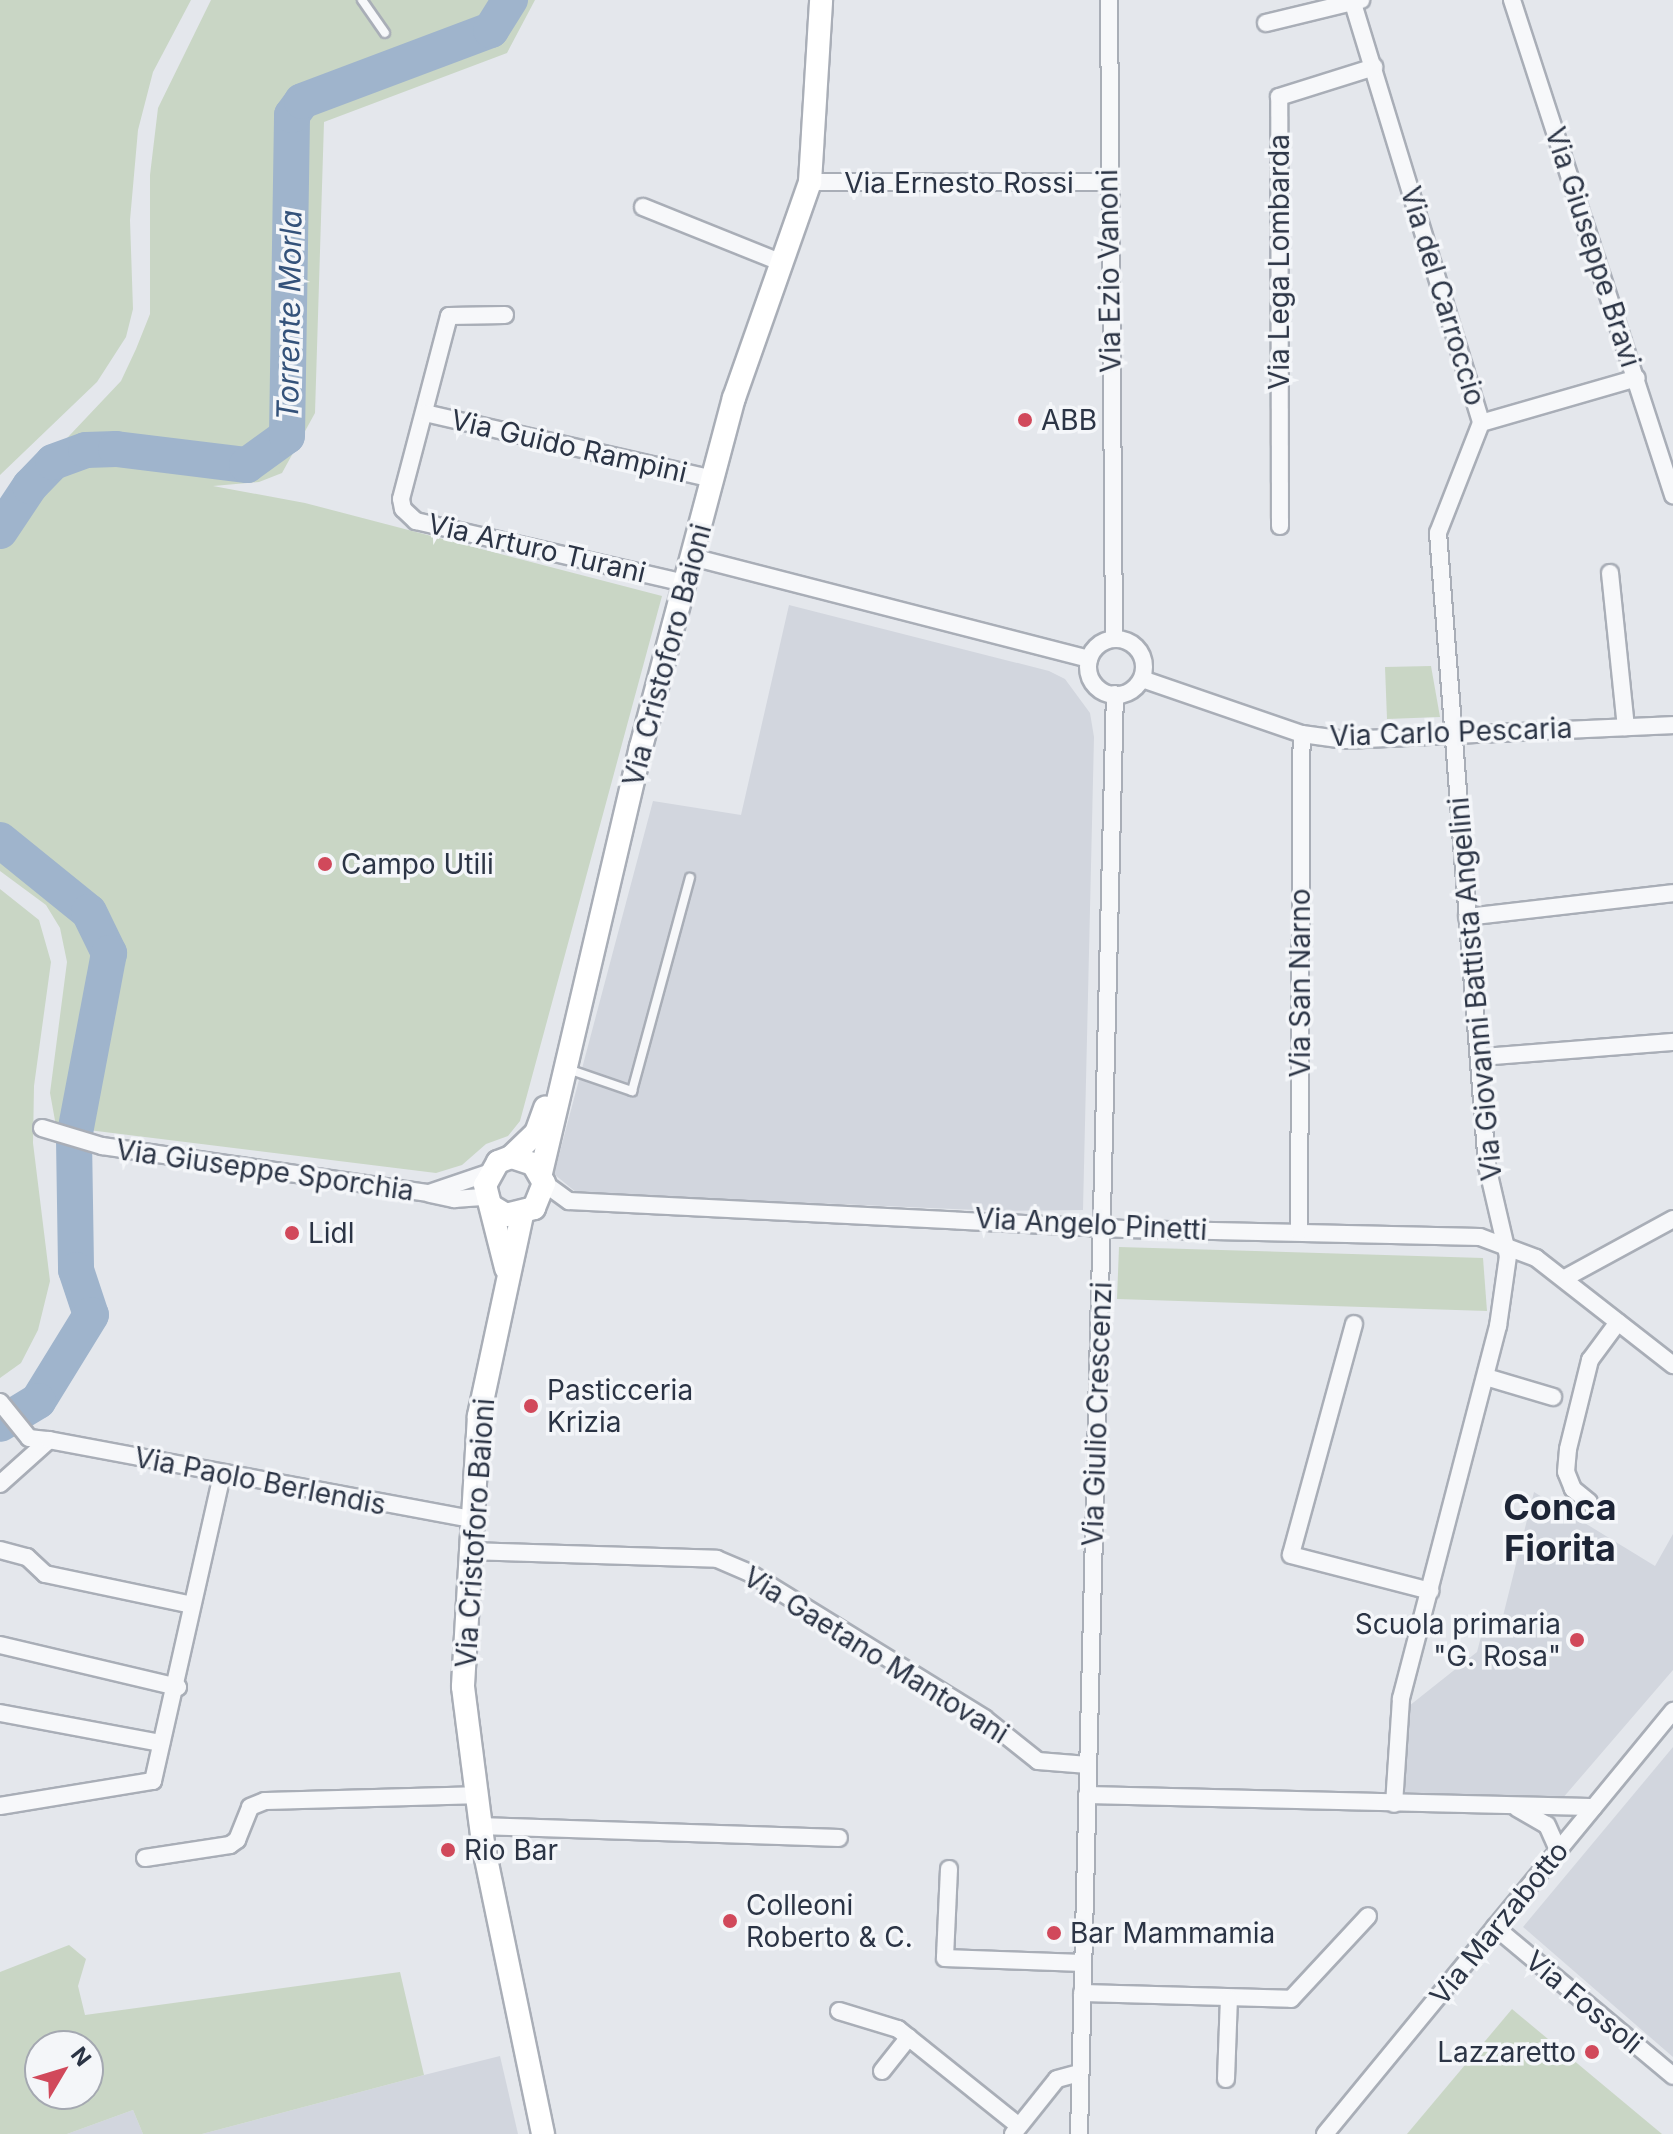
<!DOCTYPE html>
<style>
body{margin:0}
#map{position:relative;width:1673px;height:2134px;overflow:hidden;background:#e4e7ec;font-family:Inter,sans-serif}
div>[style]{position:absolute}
.built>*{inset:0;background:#d2d6de}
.green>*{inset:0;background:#c9d6c5}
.river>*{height:36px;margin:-18px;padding:0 18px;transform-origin:18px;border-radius:18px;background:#9fb4cc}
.roads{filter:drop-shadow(2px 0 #a9aeb7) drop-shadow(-2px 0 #a9aeb7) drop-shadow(0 2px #a9aeb7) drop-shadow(0 -2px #a9aeb7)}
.lane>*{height:8px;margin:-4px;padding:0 4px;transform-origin:4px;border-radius:4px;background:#f7f8fa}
.street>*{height:16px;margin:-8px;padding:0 8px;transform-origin:8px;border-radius:8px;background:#f7f8fa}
.street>.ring{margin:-8px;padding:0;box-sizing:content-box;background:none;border:16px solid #f7f8fa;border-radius:50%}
.secondary>*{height:22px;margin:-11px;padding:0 11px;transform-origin:11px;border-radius:11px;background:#fff}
.dots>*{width:22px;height:22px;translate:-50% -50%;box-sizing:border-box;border:4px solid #f4f6f9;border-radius:50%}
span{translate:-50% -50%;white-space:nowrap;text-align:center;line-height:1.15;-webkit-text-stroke:7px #f4f6f9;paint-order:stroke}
.street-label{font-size:28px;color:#2b3445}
.poi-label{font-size:28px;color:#2b3445}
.left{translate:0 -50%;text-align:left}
.right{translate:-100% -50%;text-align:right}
.water-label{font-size:30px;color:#34527a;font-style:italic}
.district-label{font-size:36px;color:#1d2536;font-weight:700}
.north{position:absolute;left:24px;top:2030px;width:80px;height:80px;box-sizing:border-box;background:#f4f6f9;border:2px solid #a4a8b1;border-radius:50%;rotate:52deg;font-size:22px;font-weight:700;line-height:32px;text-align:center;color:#2b3445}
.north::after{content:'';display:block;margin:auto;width:28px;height:36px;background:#d1495b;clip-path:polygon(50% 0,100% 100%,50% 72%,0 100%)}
</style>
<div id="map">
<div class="built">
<i style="clip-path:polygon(789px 605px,1049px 671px,1065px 679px,1090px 713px,1094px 737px,1083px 1210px,1000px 1211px,577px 1193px,554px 1174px,653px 801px,741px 815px)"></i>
<i style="clip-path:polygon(1534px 1492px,1655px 1566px,1673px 1534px,1673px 1670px,1562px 1799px,1403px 1792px,1409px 1706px,1477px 1652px,1484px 1625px,1500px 1628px)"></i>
<i style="clip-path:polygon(1673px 1747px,1673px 2057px,1523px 1927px)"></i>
<i style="clip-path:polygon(500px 2056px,518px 2134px,202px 2134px,424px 2075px)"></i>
<i style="clip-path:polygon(133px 2110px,143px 2134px,67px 2134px)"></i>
</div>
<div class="green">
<i style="clip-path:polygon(0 0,191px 0,153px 72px,138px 130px,130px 220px,133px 309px,126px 337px,97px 382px,0 475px)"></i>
<i style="clip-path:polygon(211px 0,535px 0,507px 53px,324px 122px,315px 413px,282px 473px,259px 482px,213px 486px,305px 503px,662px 596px,520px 1121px,508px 1136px,486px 1144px,462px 1165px,436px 1173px,56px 1126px,50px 1093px,67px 962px,60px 928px,46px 905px,0 871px,0 509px,121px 381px,136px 349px,150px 314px,150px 175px,158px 108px)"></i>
<i style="clip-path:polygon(1431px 666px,1440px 717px,1387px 719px,1385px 667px)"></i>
<i style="clip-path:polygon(0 889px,39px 920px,51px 962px,34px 1086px,33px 1143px,50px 1281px,38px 1330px,21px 1363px,0 1378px)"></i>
<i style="clip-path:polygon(1119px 1247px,1483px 1258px,1487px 1311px,1117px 1299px)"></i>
<i style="clip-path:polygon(evenodd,69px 1945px,86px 1959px,78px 1986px,85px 2015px,400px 1972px,424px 2075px,202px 2134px,143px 2134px,133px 2110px,67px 2134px,0 2134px,0 1972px,69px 1945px,40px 2046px,88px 2046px,88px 2094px,40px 2094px,40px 2046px)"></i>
<i style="clip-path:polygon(1512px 2009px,1662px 2134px,1407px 2134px)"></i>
</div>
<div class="river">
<i style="left:0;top:531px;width:54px;rotate:-56.3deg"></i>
<i style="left:30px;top:486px;width:33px;rotate:-46deg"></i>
<i style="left:53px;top:462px;width:35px;rotate:-20deg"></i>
<i style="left:86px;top:450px;width:30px;rotate:-2deg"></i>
<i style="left:116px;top:449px;width:132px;rotate:7deg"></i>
<i style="left:247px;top:465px;width:49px;rotate:-35.9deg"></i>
<i style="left:287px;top:436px;width:321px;rotate:-89.1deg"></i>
<i style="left:292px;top:115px;width:17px;rotate:-54deg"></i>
<i style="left:302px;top:101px;width:202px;rotate:-20.6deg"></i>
<i style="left:491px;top:30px;width:36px;rotate:-58deg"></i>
<i style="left:0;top:840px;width:114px;rotate:39deg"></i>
<i style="left:89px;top:912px;width:46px;rotate:64deg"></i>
<i style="left:109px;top:953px;width:189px;rotate:100.7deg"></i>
<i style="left:74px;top:1139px;width:131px;rotate:89.1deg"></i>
<i style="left:76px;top:1270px;width:47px;rotate:71.6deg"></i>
<i style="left:91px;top:1315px;width:101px;rotate:121.6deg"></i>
<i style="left:38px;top:1401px;width:44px;rotate:148.8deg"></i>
</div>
<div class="roads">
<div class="lane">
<i style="left:362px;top:0;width:40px;rotate:55.1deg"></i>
<i style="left:568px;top:1069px;width:68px;rotate:19deg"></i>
<i style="left:632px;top:1091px;width:221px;rotate:-74.8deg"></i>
</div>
<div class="street">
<i style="left:1109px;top:0;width:638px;rotate:89.55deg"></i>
<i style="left:1352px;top:0;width:442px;rotate:73deg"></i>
<i style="left:1481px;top:423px;width:118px;rotate:111.4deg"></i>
<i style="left:1438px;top:533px;width:635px;rotate:85.57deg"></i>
<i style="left:1487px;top:1166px;width:92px;rotate:76.9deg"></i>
<i style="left:1508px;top:1256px;width:71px;rotate:98.1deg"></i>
<i style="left:1498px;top:1326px;width:385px;rotate:104.6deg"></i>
<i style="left:1401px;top:1699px;width:105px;rotate:93.8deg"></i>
<i style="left:1512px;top:0;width:521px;rotate:71.98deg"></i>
<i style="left:1266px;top:23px;width:98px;rotate:-13.6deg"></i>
<i style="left:810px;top:182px;width:297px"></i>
<i style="left:643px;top:207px;width:150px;rotate:21.9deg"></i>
<i style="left:505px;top:315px;width:56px;rotate:179deg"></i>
<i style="left:449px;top:316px;width:189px;rotate:104.7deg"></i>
<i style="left:401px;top:499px;width:10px;rotate:79deg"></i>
<i style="left:403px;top:509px;width:18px;rotate:43deg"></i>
<i style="left:416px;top:521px;width:275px;rotate:13deg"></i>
<i style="left:425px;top:413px;width:295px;rotate:12.9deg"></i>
<i style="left:1481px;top:423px;width:162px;rotate:-16.1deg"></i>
<i style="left:1280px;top:526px;width:429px;rotate:-90.1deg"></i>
<i style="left:1279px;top:97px;width:100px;rotate:-17.5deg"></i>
<i style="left:692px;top:557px;width:410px;rotate:14.4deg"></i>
<i style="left:1610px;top:573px;width:155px;rotate:84.1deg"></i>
<i class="ring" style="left:1088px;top:639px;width:40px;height:40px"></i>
<i style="left:1142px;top:679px;width:169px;rotate:19deg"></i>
<i style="left:1302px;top:734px;width:44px;rotate:7.8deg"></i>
<i style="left:1346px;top:740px;width:327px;rotate:-2.6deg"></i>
<i style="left:1467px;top:917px;width:207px;rotate:-6.6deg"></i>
<i style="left:1482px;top:1057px;width:192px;rotate:-4.5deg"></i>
<i style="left:42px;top:1128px;width:63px;rotate:16.7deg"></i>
<i style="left:102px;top:1146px;width:330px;rotate:8.2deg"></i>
<i style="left:429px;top:1193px;width:62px;rotate:-18.7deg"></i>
<i style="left:544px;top:1183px;width:31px;rotate:36deg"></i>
<i style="left:569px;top:1201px;width:557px;rotate:2.88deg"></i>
<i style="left:1125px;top:1229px;width:355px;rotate:1.3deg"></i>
<i style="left:1480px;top:1237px;width:60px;rotate:20.6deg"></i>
<i style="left:1536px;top:1258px;width:174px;rotate:38deg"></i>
<i style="left:430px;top:1194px;width:25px;rotate:12deg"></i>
<i style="left:454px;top:1199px;width:32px;rotate:-4deg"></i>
<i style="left:1299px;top:1231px;width:497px;rotate:-89.7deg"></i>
<i style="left:1565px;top:1278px;width:123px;rotate:-28.6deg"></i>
<i style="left:1354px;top:1324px;width:239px;rotate:105.3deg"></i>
<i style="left:1291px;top:1555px;width:144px;rotate:14.5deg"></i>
<i style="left:1486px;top:1377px;width:70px;rotate:16.6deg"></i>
<i style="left:0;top:1402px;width:46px;rotate:51.1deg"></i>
<i style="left:29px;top:1438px;width:20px;rotate:6deg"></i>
<i style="left:0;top:1484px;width:66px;rotate:-41.9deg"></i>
<i style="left:49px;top:1440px;width:429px;rotate:10.6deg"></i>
<i style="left:1589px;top:1502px;width:21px;rotate:-141deg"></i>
<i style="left:1573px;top:1489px;width:18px;rotate:-112deg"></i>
<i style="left:1566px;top:1472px;width:23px;rotate:-85deg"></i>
<i style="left:1568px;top:1449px;width:92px;rotate:-76.1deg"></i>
<i style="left:1590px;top:1360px;width:47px;rotate:-53.6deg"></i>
<i style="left:0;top:1550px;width:28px;rotate:15deg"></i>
<i style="left:27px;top:1557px;width:25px;rotate:43deg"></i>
<i style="left:45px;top:1574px;width:150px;rotate:11.9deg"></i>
<i style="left:468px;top:1551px;width:249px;rotate:1.8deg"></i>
<i style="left:717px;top:1559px;width:34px;rotate:23deg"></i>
<i style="left:748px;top:1572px;width:278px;rotate:31.7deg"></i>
<i style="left:984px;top:1718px;width:69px;rotate:38.5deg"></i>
<i style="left:1038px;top:1761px;width:50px;rotate:4.6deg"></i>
<i style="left:0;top:1645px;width:183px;rotate:13.3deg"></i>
<i style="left:0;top:1713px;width:164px;rotate:10.6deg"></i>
<i style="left:1087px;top:1795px;width:507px;rotate:1.36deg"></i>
<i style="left:0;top:1806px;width:155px;rotate:-9.3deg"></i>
<i style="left:153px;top:1781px;width:314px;rotate:-77.3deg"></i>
<i style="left:1517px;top:1808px;width:34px;rotate:30deg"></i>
<i style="left:1547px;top:1825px;width:27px;rotate:66deg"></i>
<i style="left:480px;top:1826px;width:359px;rotate:1.9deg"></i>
<i style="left:145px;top:1858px;width:86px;rotate:-8.7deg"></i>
<i style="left:230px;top:1845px;width:9px;rotate:-36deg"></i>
<i style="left:237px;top:1840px;width:35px;rotate:-68deg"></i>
<i style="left:250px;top:1807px;width:16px;rotate:-22deg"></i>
<i style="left:265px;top:1801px;width:210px;rotate:-1.6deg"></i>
<i style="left:949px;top:1869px;width:89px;rotate:92.6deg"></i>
<i style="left:945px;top:1958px;width:137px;rotate:2.1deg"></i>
<i style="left:1495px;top:1927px;width:232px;rotate:39.9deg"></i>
<i style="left:1082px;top:1993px;width:209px;rotate:1.6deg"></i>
<i style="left:1291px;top:1999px;width:113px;rotate:-47.1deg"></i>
<i style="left:839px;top:2011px;width:62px;rotate:17deg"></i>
<i style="left:898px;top:2029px;width:155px;rotate:38.7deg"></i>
<i style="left:882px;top:2071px;width:43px;rotate:-51.5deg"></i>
<i style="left:1226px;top:2079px;width:81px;rotate:-87.9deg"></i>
<i style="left:1013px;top:2134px;width:70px;rotate:-51.3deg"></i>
<i style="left:1057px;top:2079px;width:23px;rotate:-15deg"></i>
<i style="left:1079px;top:2134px;width:1440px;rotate:-88.57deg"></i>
<i style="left:1325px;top:2134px;width:548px;rotate:-50.56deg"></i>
</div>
<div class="secondary">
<i style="left:511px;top:1157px;width:35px;rotate:-44deg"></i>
<i style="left:536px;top:1133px;width:27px;rotate:-70deg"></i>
<i style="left:541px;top:1173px;width:438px;rotate:-76.8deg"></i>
<i style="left:641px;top:747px;width:361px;rotate:-75.1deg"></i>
<i style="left:734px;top:398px;width:229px;rotate:-70.6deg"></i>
<i style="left:810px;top:182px;width:182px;rotate:-86.5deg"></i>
<i style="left:493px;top:1207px;width:15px;rotate:32deg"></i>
<i style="left:506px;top:1215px;width:29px;rotate:-14deg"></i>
<i style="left:534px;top:1208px;width:27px;rotate:-68deg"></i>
<i style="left:544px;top:1183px;width:22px;rotate:-120deg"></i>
<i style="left:533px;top:1164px;width:23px;rotate:-162deg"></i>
<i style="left:511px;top:1157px;width:14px;rotate:159deg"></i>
<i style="left:498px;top:1162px;width:26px;rotate:119deg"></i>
<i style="left:485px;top:1185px;width:86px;rotate:75.8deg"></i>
<i style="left:522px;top:1215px;width:206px;rotate:102.1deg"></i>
<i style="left:479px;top:1416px;width:271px;rotate:93.4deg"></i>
<i style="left:463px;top:1687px;width:158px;rotate:82.7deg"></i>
<i style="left:483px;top:1844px;width:296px;rotate:78.3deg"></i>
</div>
</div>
<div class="dots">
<i style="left:1025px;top:420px;background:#d1495b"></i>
<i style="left:325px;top:864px;background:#d1495b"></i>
<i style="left:292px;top:1233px;background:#d1495b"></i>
<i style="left:531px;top:1406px;background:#d1495b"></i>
<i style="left:1577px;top:1640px;background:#d1495b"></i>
<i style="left:448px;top:1850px;background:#d1495b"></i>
<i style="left:730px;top:1921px;background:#d1495b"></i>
<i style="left:1054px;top:1933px;background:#d1495b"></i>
<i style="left:1592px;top:2052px;background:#d1495b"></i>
</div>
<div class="street-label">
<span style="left:959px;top:183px">Via Ernesto Rossi</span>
<span style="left:1593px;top:247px;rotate:72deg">Via Giuseppe Bravi</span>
<span style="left:1279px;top:262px;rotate:-90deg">Via Lega Lombarda</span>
<span style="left:1109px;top:271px;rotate:-91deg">Via Ezio Vanoni</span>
<span style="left:1443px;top:296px;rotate:73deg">Via del Carroccio</span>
<span style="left:569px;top:446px;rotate:13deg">Via Guido Rampini</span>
<span style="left:537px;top:548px;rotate:13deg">Via Arturo Turani</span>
<span style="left:667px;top:655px;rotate:-75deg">Via Cristoforo Baioni</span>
<span style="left:1451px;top:732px;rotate:-2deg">Via Carlo Pescaria</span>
<span style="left:1300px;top:983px;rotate:-90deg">Via San Narno</span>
<span style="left:1475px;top:989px;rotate:-95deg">Via Giovanni Battista Angelini</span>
<span style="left:265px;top:1170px;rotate:8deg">Via Giuseppe Sporchia</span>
<span style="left:1091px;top:1224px;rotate:3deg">Via Angelo Pinetti</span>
<span style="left:1097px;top:1414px;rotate:-88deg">Via Giulio Crescenzi</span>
<span style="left:260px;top:1481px;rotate:11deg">Via Paolo Berlendis</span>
<span style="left:475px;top:1533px;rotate:-86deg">Via Cristoforo Baioni</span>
<span style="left:876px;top:1655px;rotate:32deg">Via Gaetano Mantovani</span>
<span style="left:1499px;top:1923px;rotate:-51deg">Via Marzabotto</span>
<span style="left:1584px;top:2002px;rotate:40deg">Via Fossoli</span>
</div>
<div class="poi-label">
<span class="left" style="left:1041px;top:420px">ABB</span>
<span class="left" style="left:341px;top:864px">Campo Utili</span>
<span class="left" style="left:308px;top:1233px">Lidl</span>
<span class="left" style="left:547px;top:1406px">Pasticceria<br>Krizia</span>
<span class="right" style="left:1561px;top:1640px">Scuola primaria<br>"G. Rosa"</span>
<span class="left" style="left:464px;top:1850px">Rio Bar</span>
<span class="left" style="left:746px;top:1921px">Colleoni<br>Roberto &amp; C.</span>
<span class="left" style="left:1070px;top:1933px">Bar Mammamia</span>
<span class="right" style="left:1576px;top:2052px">Lazzaretto</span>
</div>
<div class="water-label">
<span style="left:289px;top:315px;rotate:-89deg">Torrente Morla</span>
</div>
<div class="district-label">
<span style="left:1560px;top:1528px">Conca<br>Fiorita</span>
</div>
<div class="north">N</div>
</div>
